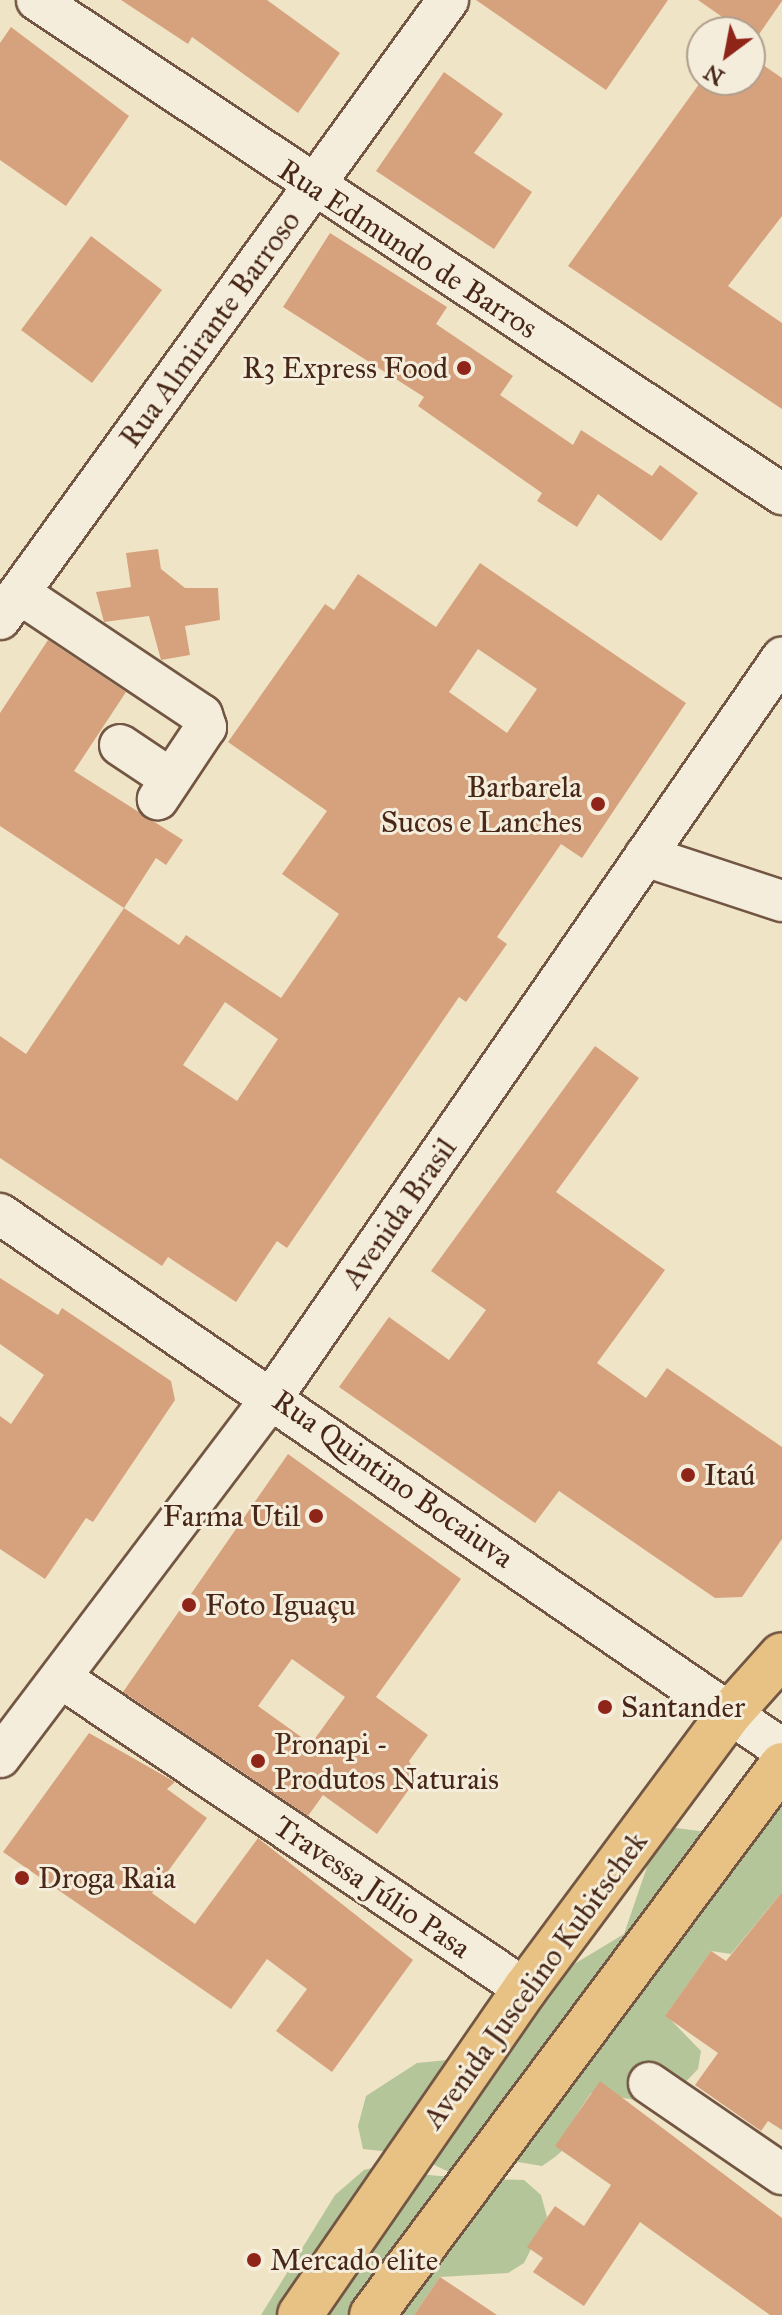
<!DOCTYPE html>
<meta charset="utf-8">
<style>
body{margin:0}
#map{position:relative;width:782px;height:2315px;overflow:hidden;background:#f0e4c7;font-family:"IM FELL Great Primer",serif}
div>[style]{position:absolute}
.green>*{inset:0;background:#b4c59a}
.building>*{inset:0;background:#d6a27e}
.roads{filter:drop-shadow(2px 0 #725643) drop-shadow(-2px 0 #725643) drop-shadow(0 2px #725643) drop-shadow(0 -2px #725643)}
.minor>*{height:40px;margin:-20px;padding:0 20px;transform-origin:20px;border-radius:20px;background:#f5eddb}
.major>*{height:44px;margin:-22px;padding:0 22px;transform-origin:22px;border-radius:22px;background:#e8c284}
.dots>*{width:22px;height:22px;translate:-50% -50%;box-sizing:border-box;border:4px solid #f5eddb;border-radius:50%}
span{translate:-50% -50%;white-space:nowrap;text-align:center;line-height:1.15;-webkit-text-stroke:6px #f5eddb;paint-order:stroke}
.street-label{font-size:30px;color:#482717}
.poi-label{font-size:30px;color:#482717}
.right{translate:-100% -50%;text-align:right}
.left{translate:0 -50%;text-align:left}
.north{position:absolute;left:686px;top:16px;width:80px;height:80px;box-sizing:border-box;background:#f5eddb;border:2px solid #b09e8d;border-radius:50%;rotate:212deg;font-size:22px;font-weight:700;line-height:32px;text-align:center;color:#482717}
.north::after{content:'';display:block;margin:auto;width:28px;height:36px;background:#8f2418;clip-path:polygon(50% 0,100% 100%,50% 72%,0 100%)}
</style>
<div id="map">
<div class="green">
<i style="clip-path:polygon(782px 1793px,782px 1892px,731px 1954px,711px 1951px,666px 2015px,701px 2051px,698px 2069px,675px 2093px,649px 2102px,591px 2093px,577px 2114px,571px 2143px,555px 2157px,542px 2166px,512px 2161px,484px 2179px,524px 2180px,541px 2195px,547px 2217px,524px 2263px,508px 2273px,440px 2277px,414px 2315px,261px 2315px,335px 2195px,364px 2170px,392px 2163px,418px 2174px,462px 2178px,411px 2154px,363px 2149px,358px 2126px,366px 2096px,417px 2063px,468px 2058px,511px 2042px,552px 1993px,556px 1975px,624px 1934px,661px 1826px,745px 1837px,765px 1830px)"></i>
</div>
<div class="building">
<i style="clip-path:polygon(121px 0,267px 0,340px 53px,298px 113px,192px 37px,188px 44px)"></i>
<i style="clip-path:polygon(476px 0,668px 0,606px 90px)"></i>
<i style="clip-path:polygon(698px 0,782px 0,782px 1px,755px 40px)"></i>
<i style="clip-path:polygon(11px 27px,129px 116px,66px 206px,0 160px,0 43px)"></i>
<i style="clip-path:polygon(750px 56px,782px 78px,782px 216px,728px 286px,782px 323px,782px 409px,568px 266px,702px 80px,750px 80px)"></i>
<i style="clip-path:polygon(444px 72px,503px 114px,474px 153px,532px 192px,494px 249px,376px 171px)"></i>
<i style="clip-path:polygon(330px 233px,447px 307px,436px 324px,513px 376px,500px 395px,573px 445px,581px 430px,652px 476px,660px 465px,698px 493px,661px 541px,598px 494px,577px 527px,537px 501px,542px 493px,418px 406px,424px 397px,283px 307px)"></i>
<i style="clip-path:polygon(91px 236px,162px 290px,92px 383px,21px 330px)"></i>
<i style="clip-path:polygon(158px 549px,161px 569px,185px 588px,218px 588px,220px 620px,185px 626px,190px 655px,161px 660px,149px 616px,104px 622px,96px 592px,131px 587px,126px 553px)"></i>
<i style="clip-path:polygon(evenodd,480px 563px,686px 703px,582px 858px,561px 844px,497px 937px,507px 944px,466px 1002px,459px 997px,287px 1248px,277px 1241px,236px 1302px,168px 1257px,162px 1266px,0 1158px,0 1036px,26px 1054px,124px 908px,179px 945px,186px 935px,281px 998px,339px 914px,282px 874px,327px 811px,228px 742px,325px 604px,334px 610px,358px 574px,436px 627px,480px 563px,478px 649px,537px 689px,507px 733px,449px 692px,478px 649px,480px 563px,225px 1002px,278px 1039px,237px 1101px,183px 1065px,225px 1002px)"></i>
<i style="clip-path:polygon(48px 640px,126px 692px,74px 771px,183px 840px,166px 865px,156px 858px,124px 908px,0 826px,0 713px)"></i>
<i style="clip-path:polygon(595px 1046px,639px 1078px,556px 1192px,665px 1270px,597px 1363px,646px 1398px,667px 1368px,782px 1447px,782px 1539px,742px 1597px,715px 1598px,559px 1491px,535px 1523px,339px 1387px,389px 1317px,449px 1360px,486px 1310px,431px 1271px)"></i>
<i style="clip-path:polygon(0 1278px,58px 1315px,62px 1308px,171px 1381px,175px 1400px,93px 1522px,86px 1518px,45px 1579px,0 1549px,0 1416px,11px 1424px,44px 1375px,0 1344px)"></i>
<i style="clip-path:polygon(evenodd,288px 1454px,461px 1579px,376px 1697px,428px 1735px,409px 1761px,417px 1778px,377px 1834px,323px 1795px,308px 1816px,123px 1692px,288px 1454px,292px 1659px,345px 1697px,311px 1744px,258px 1706px,292px 1659px)"></i>
<i style="clip-path:polygon(89px 1733px,175px 1782px,167px 1789px,207px 1818px,152px 1893px,195px 1924px,258px 1838px,413px 1960px,332px 2072px,276px 2031px,307px 1989px,267px 1959px,231px 2009px,3px 1852px)"></i>
<i style="clip-path:polygon(782px 1892px,782px 2130px,768px 2121px,761px 2131px,695px 2085px,718px 2053px,665px 2016px,711px 1951px,726px 1961px)"></i>
<i style="clip-path:polygon(600px 2081px,782px 2218px,782px 2315px,770px 2315px,640px 2222px,584px 2306px,533px 2272px,543px 2258px,527px 2247px,555px 2206px,584px 2226px,611px 2185px,555px 2146px)"></i>
<i style="clip-path:polygon(440px 2277px,497px 2315px,414px 2315px)"></i>
</div>
<div class="roads">
<div class="minor">
<i style="left:37px;top:0;width:894px;rotate:33.55deg"></i>
<i style="left:19px;top:593px;width:220px;rotate:33.7deg"></i>
<i style="left:202px;top:715px;width:13px;rotate:72deg"></i>
<i style="left:206px;top:727px;width:87px;rotate:123.7deg"></i>
<i style="left:0;top:619px;width:764px;rotate:-54.1deg"></i>
<i style="left:120px;top:745px;width:61px;rotate:33.7deg"></i>
<i style="left:645px;top:856px;width:144px;rotate:18.2deg"></i>
<i style="left:0;top:1214px;width:947px;rotate:34.38deg"></i>
<i style="left:61px;top:1678px;width:559px;rotate:33.83deg"></i>
<i style="left:0;top:1757px;width:453px;rotate:-52.9deg"></i>
<i style="left:273px;top:1396px;width:897px;rotate:-55.41deg"></i>
<i style="left:649px;top:2083px;width:161px;rotate:34.4deg"></i>
</div>
<div class="major">
<i style="left:300px;top:2315px;width:396px;rotate:-55.4deg"></i>
<i style="left:525px;top:1989px;width:345px;rotate:-53.4deg"></i>
<i style="left:731px;top:1712px;width:76px;rotate:-48.2deg"></i>
<i style="left:372px;top:2315px;width:686px;rotate:-53.3deg"></i>
</div>
</div>
<div class="dots">
<i style="left:464px;top:368px;background:#8f2418"></i>
<i style="left:598px;top:804px;background:#8f2418"></i>
<i style="left:688px;top:1475px;background:#8f2418"></i>
<i style="left:316px;top:1516px;background:#8f2418"></i>
<i style="left:189px;top:1605px;background:#8f2418"></i>
<i style="left:605px;top:1707px;background:#8f2418"></i>
<i style="left:258px;top:1761px;background:#8f2418"></i>
<i style="left:22px;top:1878px;background:#8f2418"></i>
<i style="left:254px;top:2260px;background:#8f2418"></i>
</div>
<div class="street-label">
<span style="left:408px;top:249px;rotate:33deg">Rua Edmundo de Barros</span>
<span style="left:210px;top:329px;rotate:-54deg">Rua Almirante Barroso</span>
<span style="left:399px;top:1213px;rotate:-55deg">Avenida Brasil</span>
<span style="left:393px;top:1479px;rotate:35deg">Rua Quintino Bocaiuva</span>
<span style="left:372px;top:1887px;rotate:34deg">Travessa Júlio Pasa</span>
<span style="left:535px;top:1980px;rotate:-54deg">Avenida Juscelino Kubitschek</span>
</div>
<div class="poi-label">
<span class="right" style="left:448px;top:368px">R3 Express Food</span>
<span class="right" style="left:582px;top:804px">Barbarela<br>Sucos e Lanches</span>
<span class="left" style="left:704px;top:1475px">Itaú</span>
<span class="right" style="left:300px;top:1516px">Farma Util</span>
<span class="left" style="left:205px;top:1605px">Foto Iguaçu</span>
<span class="left" style="left:621px;top:1707px">Santander</span>
<span class="left" style="left:274px;top:1761px">Pronapi -<br>Produtos Naturais</span>
<span class="left" style="left:38px;top:1878px">Droga Raia</span>
<span class="left" style="left:270px;top:2260px">Mercado elite</span>
</div>
<div class="north">N</div>
</div>
